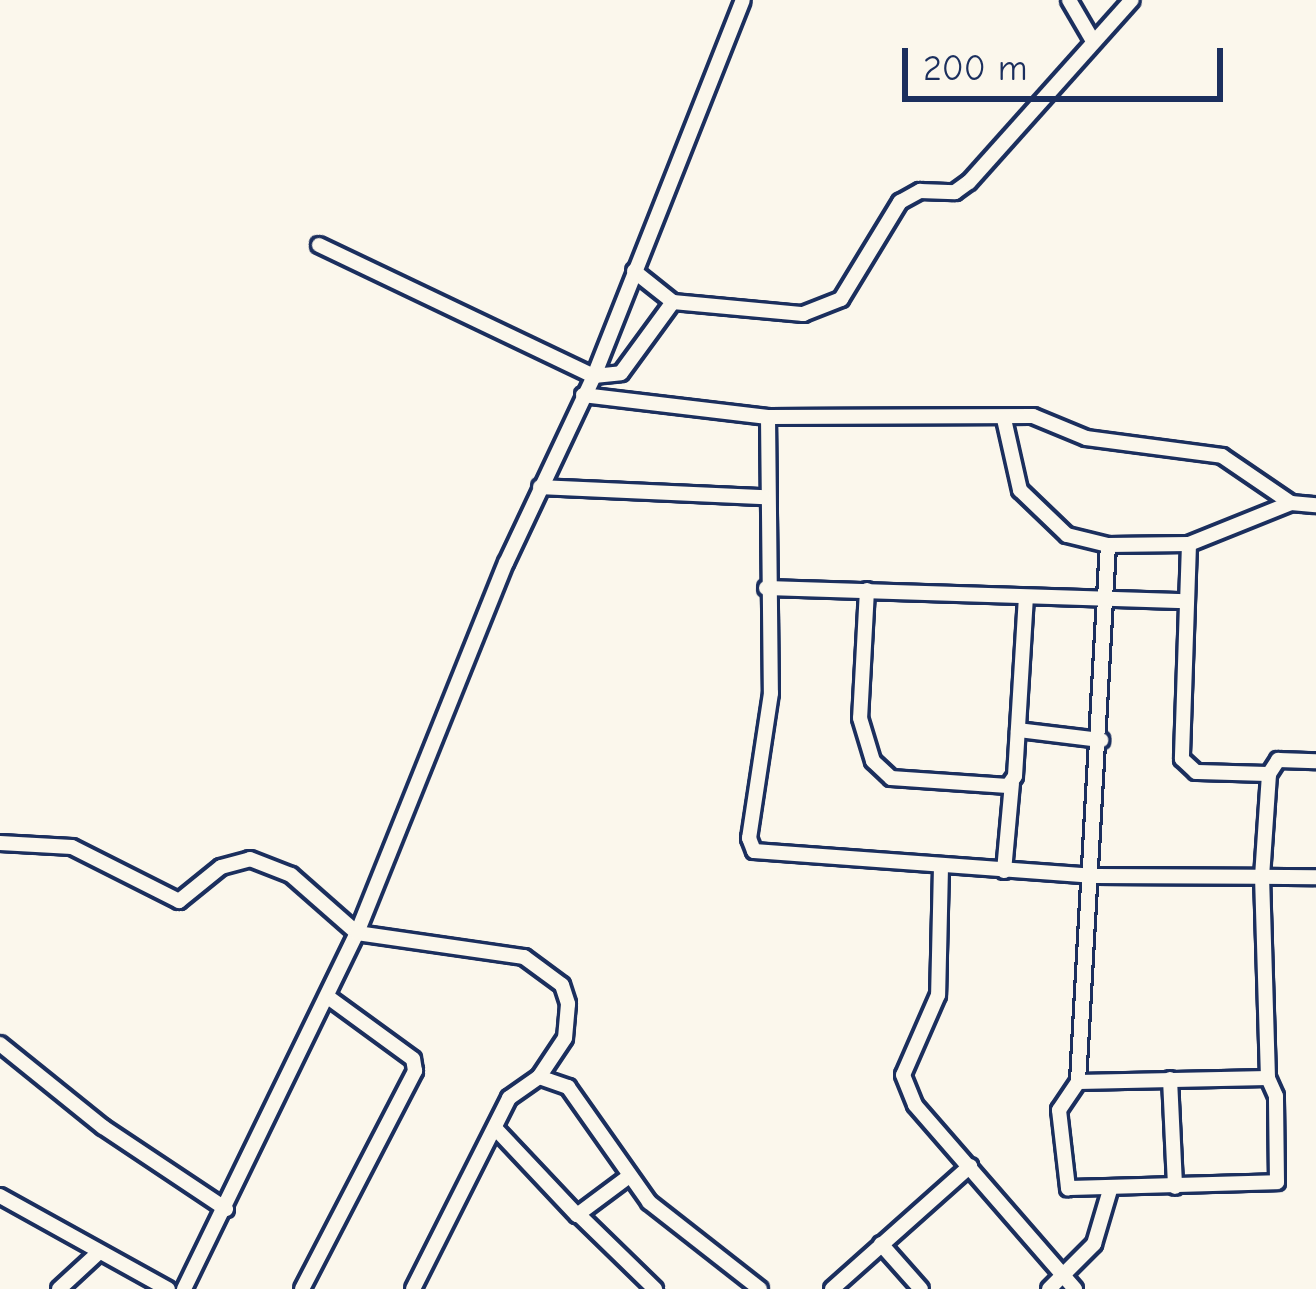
<!DOCTYPE html>
<style>
body{margin:0}
#map{position:relative;width:1316px;height:1289px;overflow:hidden;background:#fbf7ec;font-family:"Comic Neue",sans-serif}
div>[style]{position:absolute}
.roads{filter:drop-shadow(3px 0 #1b2f5e) drop-shadow(-3px 0 #1b2f5e) drop-shadow(0 3px #1b2f5e) drop-shadow(0 -3px #1b2f5e)}
.minor>*{height:14px;margin:-7px;padding:0 7px;transform-origin:7px;border-radius:7px;background:#fbf7ec}
span{translate:-50% -50%;white-space:nowrap;text-align:center;line-height:1.15;-webkit-text-stroke:9px #fbf7ec;paint-order:stroke}
.scale{position:absolute;left:902px;top:48px;width:321px;height:54px;box-sizing:border-box;border:6px solid #1b2f5e;border-top:0;padding-left:15px;font-size:36px;line-height:42px;white-space:nowrap;color:#1b2f5e;-webkit-text-stroke:9px #fbf7ec;paint-order:stroke}
</style>
<div id="map">
<div class="roads">
<div class="minor">
<i style="left:1069px;top:0;width:48px;rotate:59.7deg"></i>
<i style="left:319px;top:245px;width:305px;rotate:25.5deg"></i>
<i style="left:594px;top:376px;width:404px;rotate:-68.4deg"></i>
<i style="left:634px;top:271px;width:50px;rotate:38.5deg"></i>
<i style="left:583px;top:395px;width:186px;rotate:6.8deg"></i>
<i style="left:768px;top:417px;width:265px;rotate:-0.2deg"></i>
<i style="left:1033px;top:416px;width:57px;rotate:22.5deg"></i>
<i style="left:1086px;top:438px;width:137px;rotate:7.5deg"></i>
<i style="left:1222px;top:456px;width:83px;rotate:34.3deg"></i>
<i style="left:768px;top:417px;width:276px;rotate:89.4deg"></i>
<i style="left:771px;top:693px;width:147px;rotate:98.6deg"></i>
<i style="left:749px;top:838px;width:14px;rotate:69deg"></i>
<i style="left:754px;top:851px;width:342px;rotate:4.2deg"></i>
<i style="left:1095px;top:876px;width:221px;rotate:0.3deg"></i>
<i style="left:1004px;top:419px;width:73px;rotate:77.3deg"></i>
<i style="left:1020px;top:490px;width:65px;rotate:43.8deg"></i>
<i style="left:1067px;top:535px;width:42px;rotate:13.7deg"></i>
<i style="left:1108px;top:545px;width:81px;rotate:-0.7deg"></i>
<i style="left:1189px;top:544px;width:110px;rotate:-21.9deg"></i>
<i style="left:1291px;top:503px;width:25px;rotate:5deg"></i>
<i style="left:540px;top:487px;width:224px;rotate:2.6deg"></i>
<i style="left:1189px;top:544px;width:215px;rotate:91.9deg"></i>
<i style="left:1182px;top:759px;width:19px;rotate:43deg"></i>
<i style="left:1196px;top:772px;width:73px;rotate:1.6deg"></i>
<i style="left:1108px;top:545px;width:538px;rotate:93.2deg"></i>
<i style="left:1078px;top:1082px;width:34px;rotate:124deg"></i>
<i style="left:1059px;top:1110px;width:79px;rotate:83.4deg"></i>
<i style="left:1068px;top:1188px;width:209px;rotate:-1.6deg"></i>
<i style="left:1277px;top:1182px;width:86px;rotate:-90.7deg"></i>
<i style="left:1276px;top:1096px;width:20px;rotate:-114deg"></i>
<i style="left:766px;top:588px;width:421px;rotate:1.8deg"></i>
<i style="left:867px;top:590px;width:128px;rotate:93.1deg"></i>
<i style="left:860px;top:718px;width:45px;rotate:73.2deg"></i>
<i style="left:873px;top:761px;width:25px;rotate:43deg"></i>
<i style="left:891px;top:778px;width:117px;rotate:3.9deg"></i>
<i style="left:1008px;top:786px;width:12px;rotate:-55deg"></i>
<i style="left:1015px;top:776px;width:179px;rotate:-86.5deg"></i>
<i style="left:1018px;top:730px;width:84px;rotate:6.9deg"></i>
<i style="left:0;top:843px;width:72px;rotate:3.2deg"></i>
<i style="left:72px;top:847px;width:120px;rotate:26.8deg"></i>
<i style="left:179px;top:901px;width:54px;rotate:-39deg"></i>
<i style="left:221px;top:867px;width:30px;rotate:-15deg"></i>
<i style="left:250px;top:859px;width:44px;rotate:21.3deg"></i>
<i style="left:291px;top:875px;width:88px;rotate:41.3deg"></i>
<i style="left:357px;top:933px;width:169px;rotate:8.2deg"></i>
<i style="left:524px;top:957px;width:47px;rotate:36.4deg"></i>
<i style="left:562px;top:985px;width:20px;rotate:72deg"></i>
<i style="left:568px;top:1004px;width:34px;rotate:95deg"></i>
<i style="left:565px;top:1038px;width:47px;rotate:123.7deg"></i>
<i style="left:941px;top:867px;width:128px;rotate:91.3deg"></i>
<i style="left:938px;top:995px;width:87px;rotate:113.6deg"></i>
<i style="left:903px;top:1075px;width:32px;rotate:68deg"></i>
<i style="left:915px;top:1105px;width:244px;rotate:49deg"></i>
<i style="left:1004px;top:871px;width:88px;rotate:-84.8deg"></i>
<i style="left:0;top:1044px;width:132px;rotate:38.9deg"></i>
<i style="left:103px;top:1127px;width:148px;rotate:33.7deg"></i>
<i style="left:1170px;top:1079px;width:108px;rotate:87.3deg"></i>
<i style="left:1078px;top:1082px;width:190px;rotate:-1.2deg"></i>
<i style="left:1268px;top:1078px;width:201px;rotate:-91.7deg"></i>
<i style="left:1262px;top:877px;width:103px;rotate:-86.1deg"></i>
<i style="left:1269px;top:774px;width:17px;rotate:-57deg"></i>
<i style="left:1278px;top:760px;width:38px;rotate:2deg"></i>
<i style="left:495px;top:1128px;width:120px;rotate:46.7deg"></i>
<i style="left:577px;top:1215px;width:64px;rotate:-36.7deg"></i>
<i style="left:0;top:1196px;width:192px;rotate:29deg"></i>
<i style="left:580px;top:1216px;width:105px;rotate:44.2deg"></i>
<i style="left:881px;top:1244px;width:60px;rotate:48.4deg"></i>
<i style="left:59px;top:1289px;width:53px;rotate:-42.7deg"></i>
<i style="left:184px;top:1289px;width:396px;rotate:-64.1deg"></i>
<i style="left:357px;top:933px;width:399px;rotate:-68.1deg"></i>
<i style="left:506px;top:563px;width:207px;rotate:-64.8deg"></i>
<i style="left:594px;top:376px;width:27px;rotate:-6deg"></i>
<i style="left:621px;top:373px;width:88px;rotate:-53.8deg"></i>
<i style="left:673px;top:302px;width:131px;rotate:5.3deg"></i>
<i style="left:803px;top:314px;width:41px;rotate:-21.5deg"></i>
<i style="left:841px;top:299px;width:114px;rotate:-58.7deg"></i>
<i style="left:900px;top:202px;width:23px;rotate:-29deg"></i>
<i style="left:920px;top:191px;width:35px;rotate:2deg"></i>
<i style="left:955px;top:192px;width:17px;rotate:-36deg"></i>
<i style="left:969px;top:182px;width:244px;rotate:-48.2deg"></i>
<i style="left:302px;top:1289px;width:246px;rotate:-62.6deg"></i>
<i style="left:415px;top:1071px;width:12px;rotate:-99deg"></i>
<i style="left:413px;top:1059px;width:105px;rotate:-143.9deg"></i>
<i style="left:413px;top:1289px;width:214px;rotate:-63.3deg"></i>
<i style="left:509px;top:1098px;width:37px;rotate:-35deg"></i>
<i style="left:539px;top:1077px;width:31px;rotate:19deg"></i>
<i style="left:568px;top:1087px;width:141px;rotate:54.8deg"></i>
<i style="left:649px;top:1202px;width:141px;rotate:38.1deg"></i>
<i style="left:832px;top:1289px;width:185px;rotate:-41.7deg"></i>
<i style="left:1049px;top:1289px;width:64px;rotate:-45deg"></i>
<i style="left:1094px;top:1244px;width:56px;rotate:-73.5deg"></i>
</div>
</div>
<div class="scale">200 m</div>
</div>
